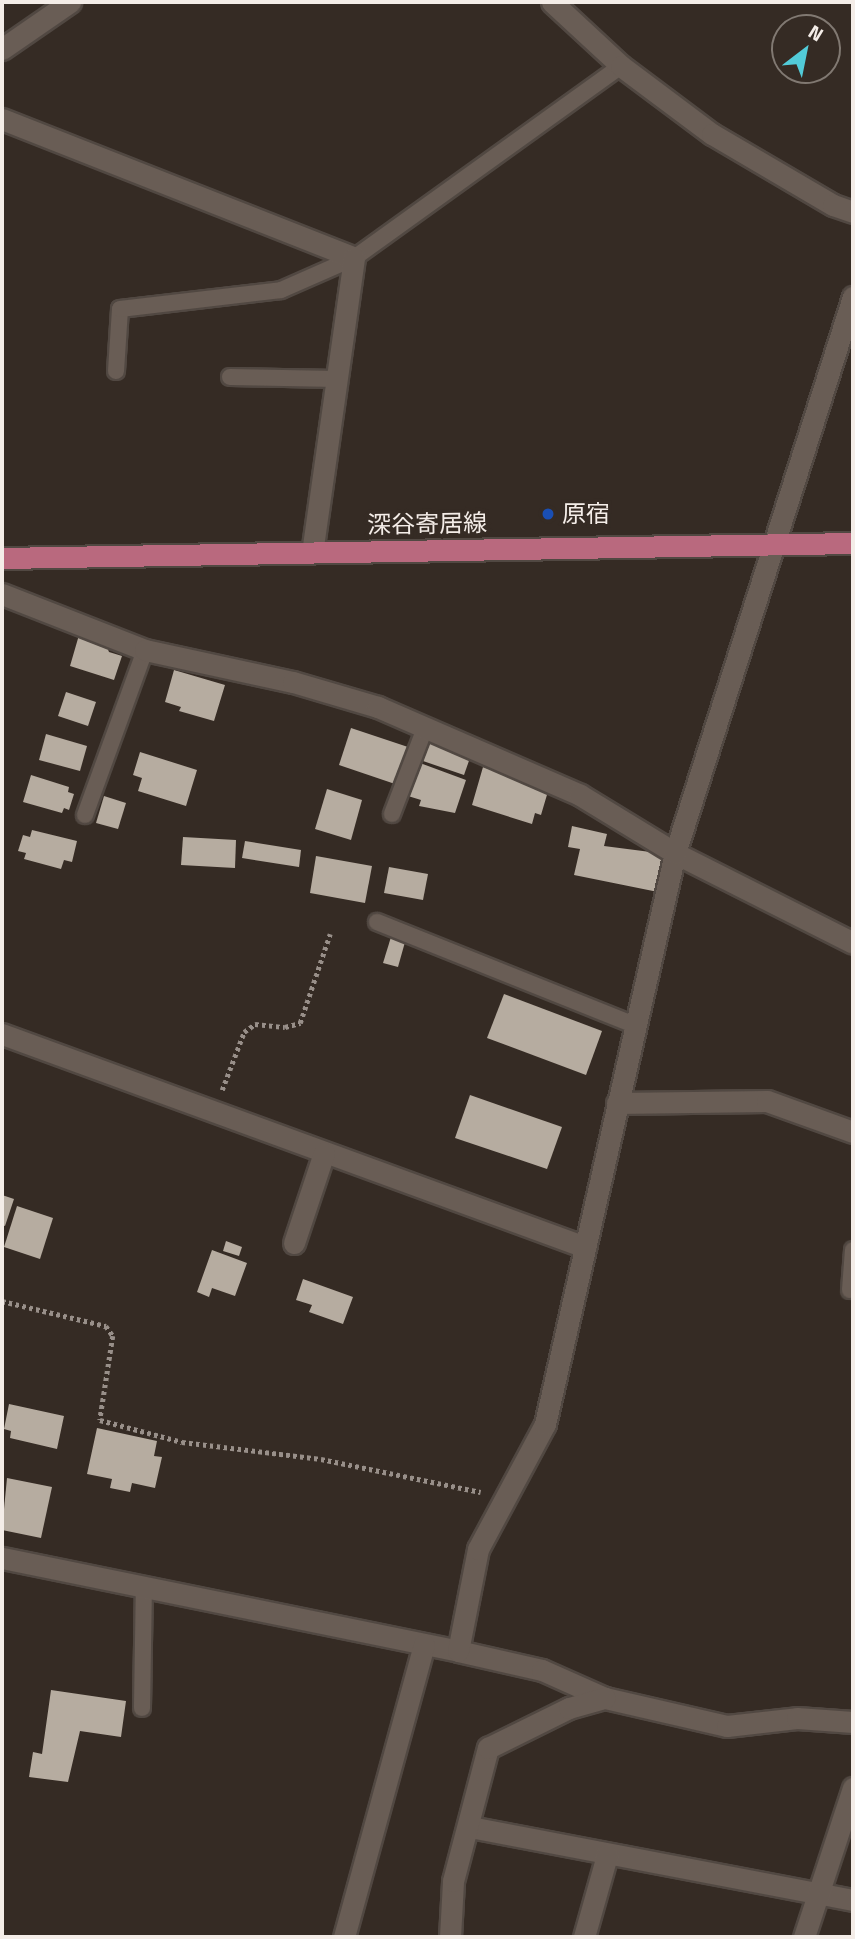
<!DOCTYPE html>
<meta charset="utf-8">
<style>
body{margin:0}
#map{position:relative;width:855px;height:1939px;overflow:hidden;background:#352b24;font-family:"Titillium Web","Noto Sans JP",sans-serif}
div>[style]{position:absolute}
.building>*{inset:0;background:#b6aca0}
.path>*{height:4.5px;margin-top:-2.25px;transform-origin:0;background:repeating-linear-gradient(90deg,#988f89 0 3.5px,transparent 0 7px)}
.roads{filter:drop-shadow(2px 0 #514842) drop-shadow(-2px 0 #514842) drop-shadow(0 2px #514842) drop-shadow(0 -2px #514842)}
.lane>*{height:16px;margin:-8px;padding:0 8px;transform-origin:8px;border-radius:8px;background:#695d55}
.street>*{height:21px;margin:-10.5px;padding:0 10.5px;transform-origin:10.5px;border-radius:10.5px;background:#695d55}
.secondary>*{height:21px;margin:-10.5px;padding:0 10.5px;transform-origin:10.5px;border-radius:10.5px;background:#695d55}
.primary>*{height:21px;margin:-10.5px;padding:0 10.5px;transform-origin:10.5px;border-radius:10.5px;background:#b9697e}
.dots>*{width:19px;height:19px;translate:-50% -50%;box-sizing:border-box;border:4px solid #352b24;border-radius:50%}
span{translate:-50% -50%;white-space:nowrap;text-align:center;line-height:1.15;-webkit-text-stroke:7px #352b24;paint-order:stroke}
.poi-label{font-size:24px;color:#f4ede8}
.left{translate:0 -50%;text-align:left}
.street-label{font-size:24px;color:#f4ede8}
.frame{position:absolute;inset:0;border:4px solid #f4ede8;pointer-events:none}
.north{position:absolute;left:771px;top:14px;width:70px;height:70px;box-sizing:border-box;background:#352b24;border:2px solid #817972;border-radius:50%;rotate:32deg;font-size:19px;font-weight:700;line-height:28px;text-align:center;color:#f4ede8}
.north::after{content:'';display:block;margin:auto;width:24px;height:32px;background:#52cbd8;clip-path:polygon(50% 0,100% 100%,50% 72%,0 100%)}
</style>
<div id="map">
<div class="building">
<i style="clip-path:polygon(79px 635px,105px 642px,109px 652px,122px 656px,114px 680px,70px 666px)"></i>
<i style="clip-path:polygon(174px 670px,225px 685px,214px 721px,179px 711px,181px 707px,165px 702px)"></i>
<i style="clip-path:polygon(66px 692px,96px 702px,88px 726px,58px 716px)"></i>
<i style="clip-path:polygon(351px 728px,408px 747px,395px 784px,339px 765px)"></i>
<i style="clip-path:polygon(46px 734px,87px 746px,80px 771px,39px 760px)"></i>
<i style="clip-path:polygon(430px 740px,471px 755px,464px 775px,423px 761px)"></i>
<i style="clip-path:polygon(140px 752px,197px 770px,186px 806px,138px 791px,142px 778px,133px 775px)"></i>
<i style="clip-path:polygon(420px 763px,466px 780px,455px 813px,419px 806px,421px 800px,408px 796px)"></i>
<i style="clip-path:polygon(483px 767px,549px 788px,541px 815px,535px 813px,532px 824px,472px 805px)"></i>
<i style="clip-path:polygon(31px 775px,69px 787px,68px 792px,74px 794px,69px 810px,64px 808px,62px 813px,23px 802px)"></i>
<i style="clip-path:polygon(327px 789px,362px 800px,351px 840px,315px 829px)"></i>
<i style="clip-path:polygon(104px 796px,126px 803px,118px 829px,96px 823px)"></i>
<i style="clip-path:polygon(572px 826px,607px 834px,604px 846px,666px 854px,658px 892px,574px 875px,580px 849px,568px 847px)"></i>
<i style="clip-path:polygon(32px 830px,77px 841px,72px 862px,64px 860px,61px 869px,24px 859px,26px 853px,18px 851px,23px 835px,30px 837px)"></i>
<i style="clip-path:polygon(183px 837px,236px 840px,235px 868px,181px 865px)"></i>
<i style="clip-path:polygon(245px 841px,301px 850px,299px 867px,242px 858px)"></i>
<i style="clip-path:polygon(316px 856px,372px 866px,365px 903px,310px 893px)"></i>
<i style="clip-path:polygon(389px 867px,428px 874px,423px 900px,384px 893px)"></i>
<i style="clip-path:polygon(391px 937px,405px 942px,398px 967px,383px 963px)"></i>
<i style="clip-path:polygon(504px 994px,602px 1031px,586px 1075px,487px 1038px)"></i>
<i style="clip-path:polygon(470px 1095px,562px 1127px,547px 1169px,455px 1138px)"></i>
<i style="clip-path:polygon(2px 1195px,14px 1199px,5px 1226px,2px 1225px)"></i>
<i style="clip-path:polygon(17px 1206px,53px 1218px,40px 1259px,4px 1247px)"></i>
<i style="clip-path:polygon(226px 1241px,242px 1247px,239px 1256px,223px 1251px)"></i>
<i style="clip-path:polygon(212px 1250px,247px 1263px,235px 1296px,212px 1288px,209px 1297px,197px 1292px)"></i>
<i style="clip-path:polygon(303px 1279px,353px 1297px,343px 1324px,309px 1312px,312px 1305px,296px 1300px)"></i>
<i style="clip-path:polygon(9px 1404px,64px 1416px,57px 1449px,10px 1438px,11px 1431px,4px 1429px)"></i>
<i style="clip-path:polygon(97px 1428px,157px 1441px,154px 1456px,162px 1457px,155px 1488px,132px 1483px,130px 1492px,110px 1488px,112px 1479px,87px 1474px)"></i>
<i style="clip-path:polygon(7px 1478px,52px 1487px,41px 1538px,2px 1530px)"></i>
<i style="clip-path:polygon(51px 1690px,126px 1701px,121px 1737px,80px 1731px,68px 1782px,29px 1777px,33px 1752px,42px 1754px)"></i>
</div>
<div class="path">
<i style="left:222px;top:1090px;width:62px;rotate:-69.2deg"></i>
<i style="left:244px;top:1032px;width:14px;rotate:-36deg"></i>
<i style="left:255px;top:1024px;width:30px;rotate:6deg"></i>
<i style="left:285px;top:1027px;width:16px;rotate:-15deg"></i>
<i style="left:300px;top:1023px;width:94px;rotate:-71.4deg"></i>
<i style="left:2px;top:1301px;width:107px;rotate:13.5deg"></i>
<i style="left:106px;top:1326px;width:12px;rotate:55deg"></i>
<i style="left:113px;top:1336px;width:85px;rotate:98.8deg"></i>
<i style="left:100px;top:1420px;width:85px;rotate:15deg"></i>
<i style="left:182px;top:1442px;width:140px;rotate:7deg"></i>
<i style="left:321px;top:1459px;width:163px;rotate:11.7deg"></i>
</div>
<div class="roads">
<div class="lane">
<i style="left:116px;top:371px;width:62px;rotate:-86.3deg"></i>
<i style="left:120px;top:309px;width:162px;rotate:-6.7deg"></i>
<i style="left:281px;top:290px;width:80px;rotate:-23.7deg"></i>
<i style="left:354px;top:258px;width:329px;rotate:-35.7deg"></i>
<i style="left:230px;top:377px;width:107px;rotate:1.1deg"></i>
<i style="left:392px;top:814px;width:92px;rotate:-69deg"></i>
<i style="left:85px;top:815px;width:176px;rotate:-70deg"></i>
<i style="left:377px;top:922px;width:278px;rotate:21.8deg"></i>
<i style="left:850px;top:1290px;width:40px;rotate:-85.7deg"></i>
<i style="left:142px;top:1708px;width:121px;rotate:-89.1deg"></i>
</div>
<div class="street">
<i style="left:2px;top:49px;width:83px;rotate:-34.7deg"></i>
<i style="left:2px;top:119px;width:378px;rotate:21.5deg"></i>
<i style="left:354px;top:258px;width:297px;rotate:98.1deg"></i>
<i style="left:2px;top:594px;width:154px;rotate:21.4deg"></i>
<i style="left:145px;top:650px;width:151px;rotate:12.2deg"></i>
<i style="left:293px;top:682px;width:89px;rotate:16.4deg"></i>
<i style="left:378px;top:707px;width:220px;rotate:23.5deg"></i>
<i style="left:580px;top:795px;width:111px;rotate:31.4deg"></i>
<i style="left:675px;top:853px;width:199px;rotate:26.8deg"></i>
<i style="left:2px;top:1034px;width:621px;rotate:20.07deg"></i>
<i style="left:617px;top:1103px;width:150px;rotate:-0.8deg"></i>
<i style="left:767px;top:1101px;width:91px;rotate:19.8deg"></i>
<i style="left:294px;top:1243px;width:95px;rotate:-71.6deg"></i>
<i style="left:2px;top:1558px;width:465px;rotate:11.5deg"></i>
<i style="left:458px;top:1651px;width:86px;rotate:12.7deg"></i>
<i style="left:542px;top:1670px;width:69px;rotate:24deg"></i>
<i style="left:605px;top:1698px;width:125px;rotate:12.9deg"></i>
<i style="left:727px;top:1726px;width:70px;rotate:-6.5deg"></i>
<i style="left:797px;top:1718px;width:56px;rotate:4.1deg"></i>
<i style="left:458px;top:1651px;width:104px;rotate:-78.9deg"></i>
<i style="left:478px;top:1549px;width:142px;rotate:-61.8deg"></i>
<i style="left:545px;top:1424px;width:586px;rotate:-77.17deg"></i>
<i style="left:675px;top:853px;width:584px;rotate:-72.25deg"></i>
<i style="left:470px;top:1827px;width:390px;rotate:10.8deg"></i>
<i style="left:344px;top:1937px;width:303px;rotate:-74.7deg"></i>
<i style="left:450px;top:1937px;width:56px;rotate:-86.9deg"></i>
<i style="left:453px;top:1881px;width:138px;rotate:-75.3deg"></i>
<i style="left:488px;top:1748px;width:90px;rotate:-26.3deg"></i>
<i style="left:569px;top:1708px;width:37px;rotate:-16deg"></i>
<i style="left:584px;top:1937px;width:85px;rotate:-74.3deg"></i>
<i style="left:804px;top:1937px;width:157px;rotate:-71.8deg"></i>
</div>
<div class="secondary">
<i style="left:552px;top:2px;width:94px;rotate:42.8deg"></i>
<i style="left:621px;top:66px;width:114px;rotate:36.8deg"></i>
<i style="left:712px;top:134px;width:140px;rotate:30.4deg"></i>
<i style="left:833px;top:205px;width:21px;rotate:19deg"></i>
</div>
<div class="primary">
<i style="left:2px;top:558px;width:851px;rotate:-1.01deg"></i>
</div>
</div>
<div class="dots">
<i style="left:548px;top:514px;background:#1a4fb4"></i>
</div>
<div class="poi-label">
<span class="left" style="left:562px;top:514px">原宿</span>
</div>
<div class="street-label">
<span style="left:427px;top:524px;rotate:-1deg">深谷寄居線</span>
</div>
<div class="frame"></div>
<div class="north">N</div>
</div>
